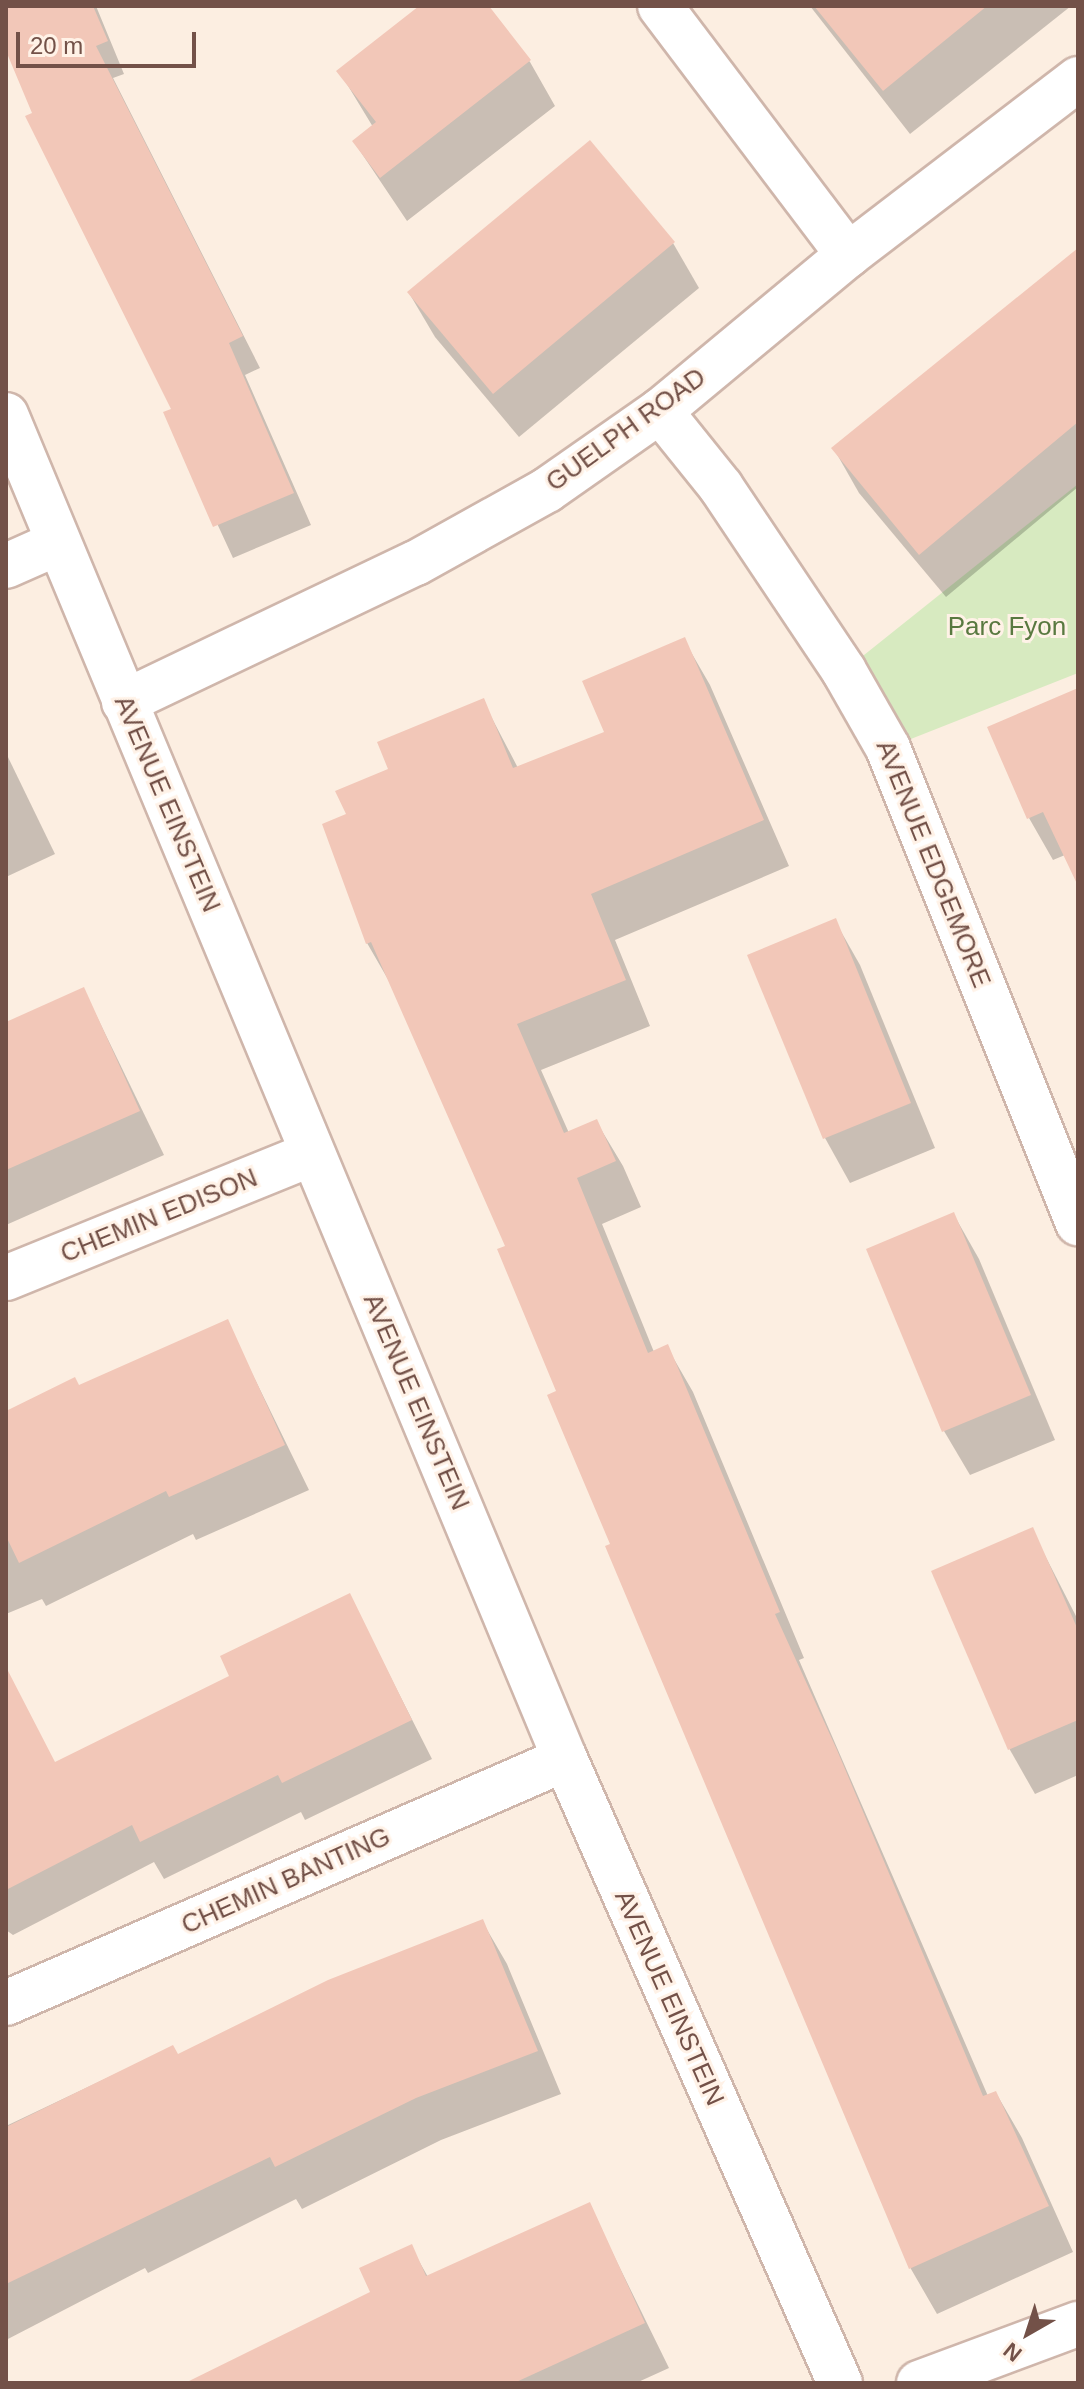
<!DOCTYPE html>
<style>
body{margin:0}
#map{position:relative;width:1084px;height:2389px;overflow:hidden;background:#fceee1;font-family:Helvetica,sans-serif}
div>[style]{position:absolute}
.green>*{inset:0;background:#d7eac0}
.shadow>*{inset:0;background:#0003}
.building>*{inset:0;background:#f2c7b8}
.roads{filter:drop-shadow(2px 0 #cfb6ab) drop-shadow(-2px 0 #cfb6ab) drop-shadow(0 2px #cfb6ab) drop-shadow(0 -2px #cfb6ab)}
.minor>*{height:44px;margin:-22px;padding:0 22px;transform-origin:22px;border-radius:22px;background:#fff}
.tertiary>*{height:44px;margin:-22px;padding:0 22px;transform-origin:22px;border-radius:22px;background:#fff}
span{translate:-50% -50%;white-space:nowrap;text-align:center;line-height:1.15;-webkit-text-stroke:6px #fff2e7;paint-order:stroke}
.street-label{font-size:26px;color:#735148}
.park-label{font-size:26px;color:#597940}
.frame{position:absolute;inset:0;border:8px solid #735148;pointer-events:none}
.north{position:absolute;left:988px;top:2293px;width:80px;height:80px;-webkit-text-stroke:6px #fff2e7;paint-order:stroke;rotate:219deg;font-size:22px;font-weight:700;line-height:32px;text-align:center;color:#735148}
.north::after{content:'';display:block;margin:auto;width:28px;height:36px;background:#735148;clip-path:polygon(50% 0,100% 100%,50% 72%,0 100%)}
.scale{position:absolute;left:16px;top:32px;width:180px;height:36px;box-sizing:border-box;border:4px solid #735148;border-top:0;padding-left:10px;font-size:24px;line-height:28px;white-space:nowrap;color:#735148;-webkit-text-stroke:6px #fff2e7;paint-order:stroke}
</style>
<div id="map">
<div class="green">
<i style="clip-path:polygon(1078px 484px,1078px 673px,888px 748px,844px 671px)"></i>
</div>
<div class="shadow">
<i style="clip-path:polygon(6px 6px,96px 6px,124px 74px,113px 78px,260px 368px,245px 375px,311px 525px,233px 558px,166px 413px,173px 410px,6px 46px)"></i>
<i style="clip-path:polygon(423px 6px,486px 6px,530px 62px,555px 106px,407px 221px,354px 142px,373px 127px,339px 71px)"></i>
<i style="clip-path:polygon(810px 6px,1071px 6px,910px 134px)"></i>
<i style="clip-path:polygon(590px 143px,673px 243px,699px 288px,519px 437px,435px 337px,409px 293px)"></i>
<i style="clip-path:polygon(1078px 251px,1078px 487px,946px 597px,859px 493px,834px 449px)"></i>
<i style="clip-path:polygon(684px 640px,710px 685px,789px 866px,615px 940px,650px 1026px,541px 1070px,569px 1133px,596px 1121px,623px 1166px,641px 1207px,602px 1224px,654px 1352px,667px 1347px,693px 1392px,804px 1658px,799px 1660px,988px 2096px,996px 2093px,1022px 2138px,1073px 2252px,937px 2314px,911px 2269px,607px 1547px,612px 1545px,507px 1247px,393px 988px,367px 943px,348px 816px,391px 771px,483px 701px,518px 768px,607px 733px)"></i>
<i style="clip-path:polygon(1078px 690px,1078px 882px,1065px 855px,1053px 860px,1029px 818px)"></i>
<i style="clip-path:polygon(6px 753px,55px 854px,6px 877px)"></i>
<i style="clip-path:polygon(835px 921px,860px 965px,935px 1148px,850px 1183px,825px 1138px,750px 956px)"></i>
<i style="clip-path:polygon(84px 990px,164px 1155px,6px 1225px,6px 1024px)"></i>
<i style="clip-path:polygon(954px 1215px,979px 1259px,1055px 1440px,970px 1475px,944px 1431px)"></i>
<i style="clip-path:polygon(227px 1322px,309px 1490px,196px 1540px,193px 1534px,46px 1606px,42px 1599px,6px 1614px,6px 1413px,79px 1388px)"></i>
<i style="clip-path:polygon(1032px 1530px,1078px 1620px,1078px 1775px,1035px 1794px,1010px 1750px,933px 1572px)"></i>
<i style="clip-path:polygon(349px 1595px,432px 1759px,305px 1820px,301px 1812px,164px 1879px,154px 1862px,13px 1935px,6px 1930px,6px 1746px,56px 1764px,232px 1677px)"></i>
<i style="clip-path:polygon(482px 1921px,507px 1964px,561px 2094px,441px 2140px,302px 2209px,296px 2199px,148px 2273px,145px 2268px,6px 2340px,6px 2126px,172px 2047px,178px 2057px)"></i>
<i style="clip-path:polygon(589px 2205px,669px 2368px,636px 2383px,190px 2383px,373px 2293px,411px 2247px,428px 2277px)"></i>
</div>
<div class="building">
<i style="clip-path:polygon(6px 6px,93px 6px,108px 41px,96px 46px,243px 336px,229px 343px,294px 493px,213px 527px,163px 412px,171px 409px,25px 116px,32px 113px,6px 51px)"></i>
<i style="clip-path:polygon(419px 6px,489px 6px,531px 60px,380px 178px,352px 141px,376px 122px,336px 71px)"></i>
<i style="clip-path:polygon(814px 6px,987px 6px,883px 91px)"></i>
<i style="clip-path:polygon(590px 140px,675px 242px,493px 394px,407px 292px)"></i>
<i style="clip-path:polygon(1078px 248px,1078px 422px,919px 555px,831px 448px)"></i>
<i style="clip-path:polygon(685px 637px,764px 820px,591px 894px,626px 980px,517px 1024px,564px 1133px,597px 1119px,616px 1161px,577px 1178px,648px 1353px,668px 1344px,780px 1612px,775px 1614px,837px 1750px,983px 2096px,996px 2091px,1049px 2206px,909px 2269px,605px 1546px,610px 1544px,547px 1395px,556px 1391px,497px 1249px,505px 1246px,371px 942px,366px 944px,322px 824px,346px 814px,335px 791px,388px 769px,377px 742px,484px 698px,513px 768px,604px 732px,582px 681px)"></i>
<i style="clip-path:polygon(1078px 688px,1078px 886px,1043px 812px,1027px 819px,987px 727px)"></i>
<i style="clip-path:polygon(836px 918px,911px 1103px,823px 1139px,747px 955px)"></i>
<i style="clip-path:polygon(84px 987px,140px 1111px,6px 1170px,6px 1022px)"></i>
<i style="clip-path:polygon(954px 1212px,1031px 1395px,942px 1432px,866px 1249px)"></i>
<i style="clip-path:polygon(228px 1319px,285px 1445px,169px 1497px,166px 1491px,19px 1563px,6px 1536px,6px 1411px,75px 1377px,79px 1385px)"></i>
<i style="clip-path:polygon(1033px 1527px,1078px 1630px,1078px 1720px,1008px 1750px,931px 1571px)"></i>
<i style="clip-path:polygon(350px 1593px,412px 1720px,282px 1783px,278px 1775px,140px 1842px,132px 1825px,6px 1890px,6px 1667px,55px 1762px,229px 1676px,220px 1656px)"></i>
<i style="clip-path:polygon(483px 1919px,538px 2051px,416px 2098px,275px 2167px,270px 2157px,6px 2284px,6px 2127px,173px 2045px,178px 2054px,328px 1980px)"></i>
<i style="clip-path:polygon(590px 2202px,645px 2323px,514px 2383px,185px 2383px,370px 2292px,359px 2268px,412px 2244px,426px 2276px)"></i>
</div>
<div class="roads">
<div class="minor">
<i style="left:660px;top:6px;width:312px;rotate:52.9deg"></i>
<i style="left:660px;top:411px;width:97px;rotate:51.2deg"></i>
<i style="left:721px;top:487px;width:221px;rotate:56.2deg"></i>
<i style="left:844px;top:671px;width:89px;rotate:60.3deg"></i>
<i style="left:888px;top:748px;width:512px;rotate:68.2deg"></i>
<i style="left:6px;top:415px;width:1456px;rotate:67.42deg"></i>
<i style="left:565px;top:1759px;width:682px;rotate:66.22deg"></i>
<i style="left:6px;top:566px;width:57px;rotate:-23.9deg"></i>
<i style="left:124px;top:702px;width:323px;rotate:-25.5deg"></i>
<i style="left:416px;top:563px;width:150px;rotate:-29.1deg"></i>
<i style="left:547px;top:490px;width:138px;rotate:-35deg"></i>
<i style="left:660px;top:411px;width:244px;rotate:-39.7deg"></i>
<i style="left:848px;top:255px;width:290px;rotate:-37.4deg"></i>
<i style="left:6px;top:1278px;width:330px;rotate:-22.1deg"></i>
<i style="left:6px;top:2003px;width:610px;rotate:-23.58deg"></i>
</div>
<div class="tertiary">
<i style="left:919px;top:2383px;width:170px;rotate:-20.4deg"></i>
</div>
</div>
<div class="street-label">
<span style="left:626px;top:430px;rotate:-36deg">GUELPH ROAD</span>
<span style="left:167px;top:804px;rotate:67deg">AVENUE EINSTEIN</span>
<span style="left:933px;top:864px;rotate:68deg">AVENUE EDGEMORE</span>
<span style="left:159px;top:1216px;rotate:-22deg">CHEMIN EDISON</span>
<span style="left:416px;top:1402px;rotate:67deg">AVENUE EINSTEIN</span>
<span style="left:286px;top:1881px;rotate:-24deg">CHEMIN BANTING</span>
<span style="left:669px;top:1998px;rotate:66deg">AVENUE EINSTEIN</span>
</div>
<div class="park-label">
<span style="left:1007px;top:627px">Parc Fyon</span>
</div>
<div class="frame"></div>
<div class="north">N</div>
<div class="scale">20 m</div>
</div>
